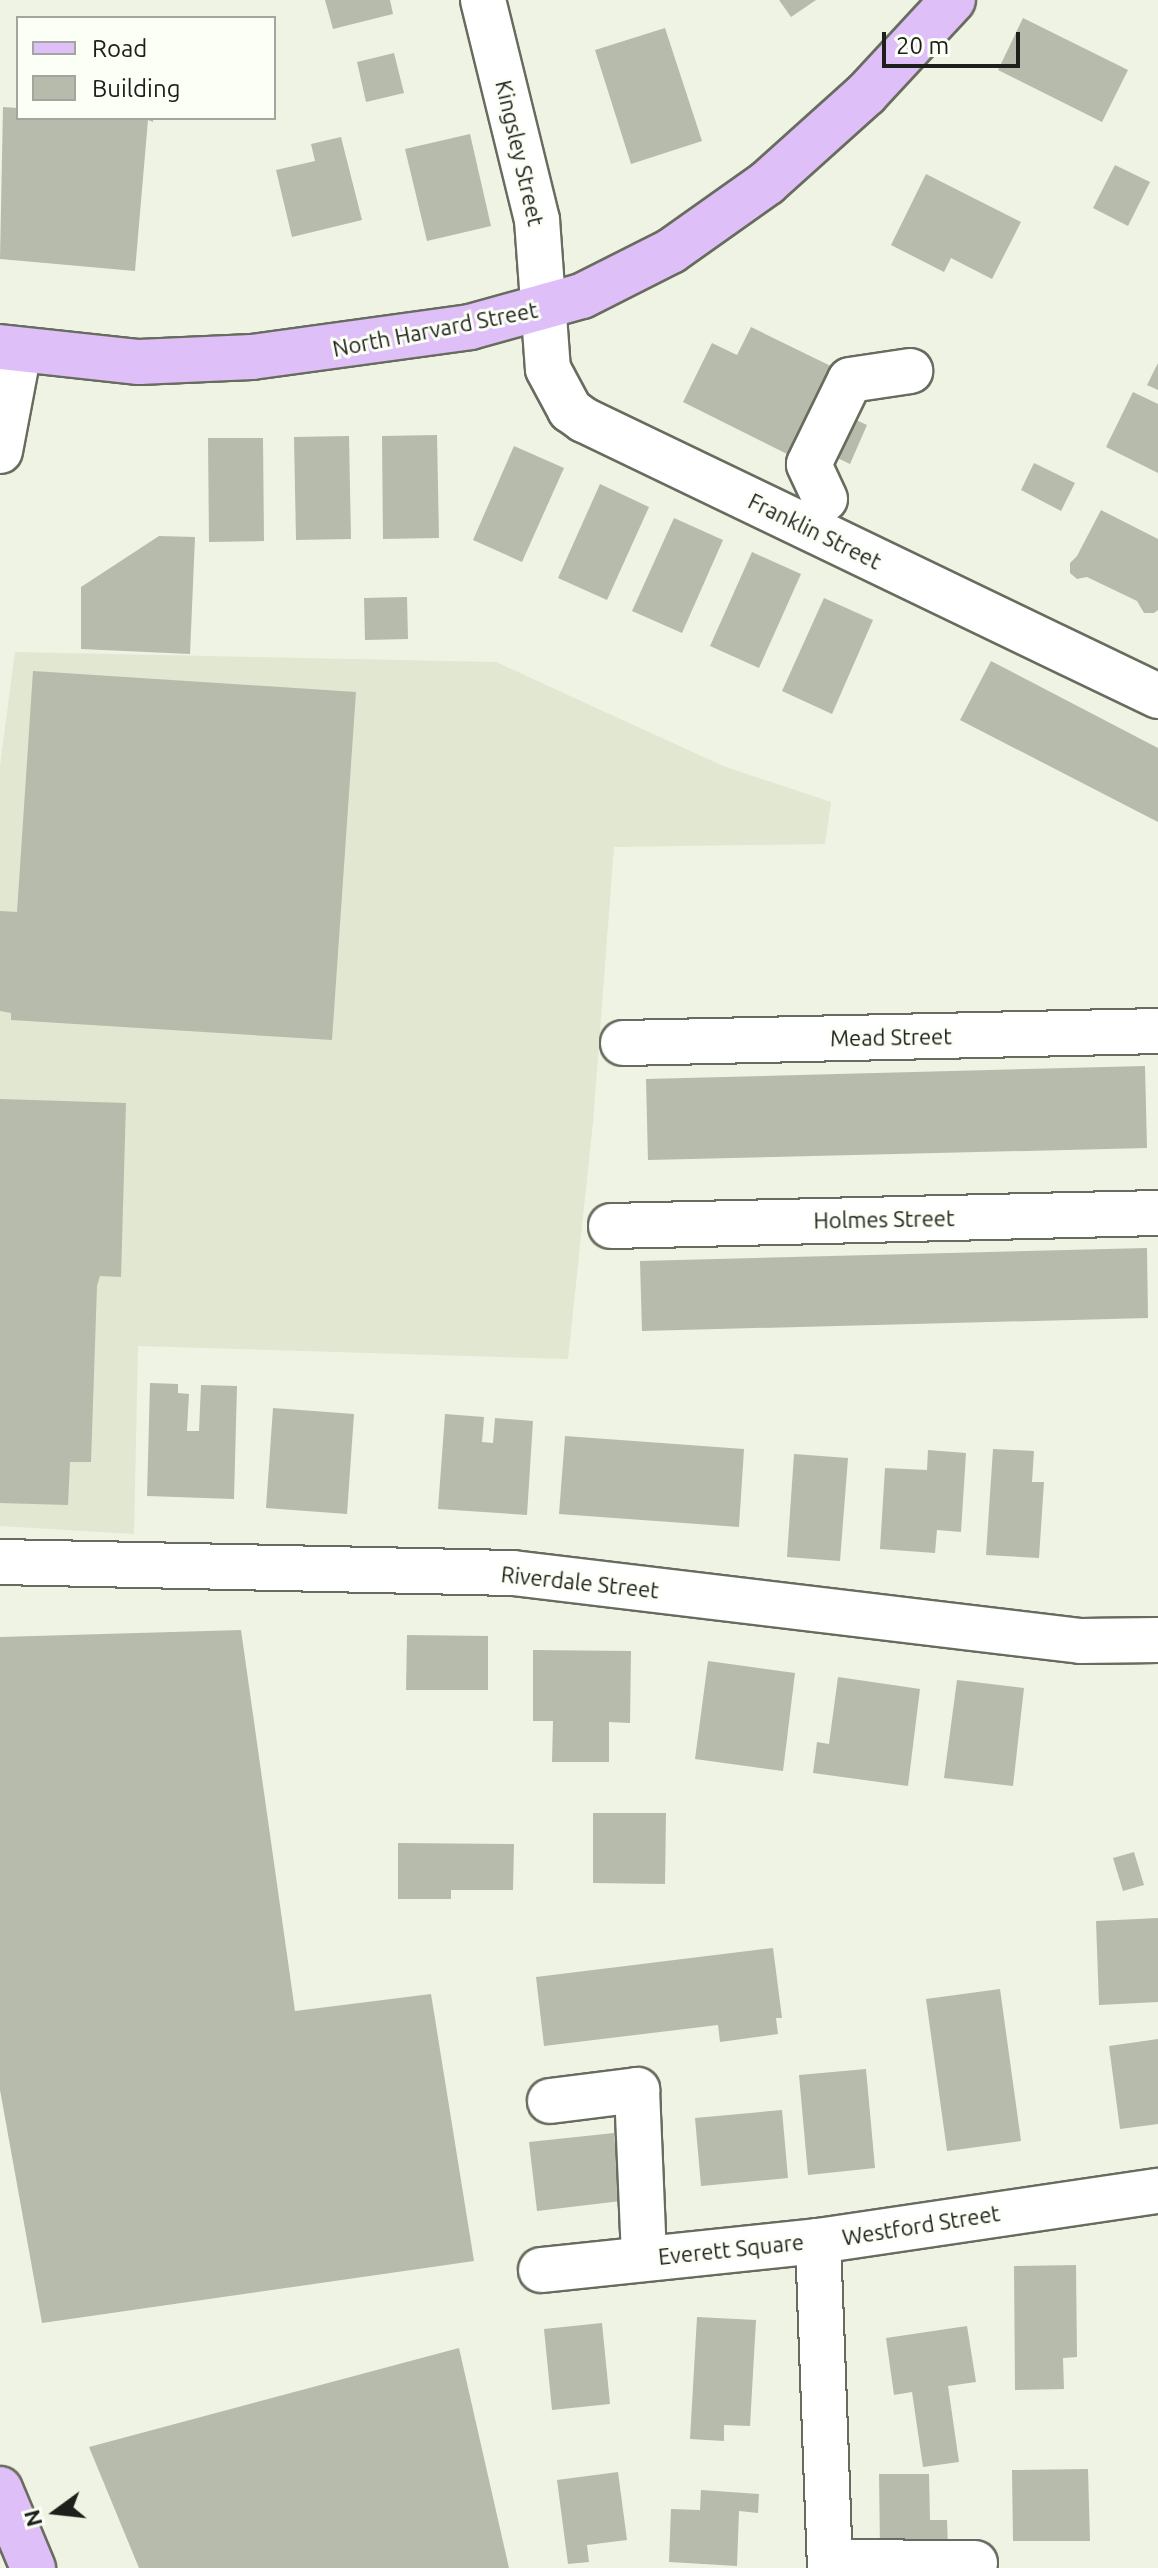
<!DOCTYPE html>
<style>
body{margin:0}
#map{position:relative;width:1158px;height:2568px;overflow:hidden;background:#eef3e3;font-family:Ubuntu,sans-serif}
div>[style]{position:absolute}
.built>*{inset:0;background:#e1e7d1}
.building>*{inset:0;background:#b7bbac}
.roads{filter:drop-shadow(2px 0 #686c5e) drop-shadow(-2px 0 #686c5e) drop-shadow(0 2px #686c5e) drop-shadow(0 -2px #686c5e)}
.minor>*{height:44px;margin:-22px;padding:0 22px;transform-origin:22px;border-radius:22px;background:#fff}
.major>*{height:44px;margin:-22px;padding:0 22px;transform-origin:22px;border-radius:22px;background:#debff7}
span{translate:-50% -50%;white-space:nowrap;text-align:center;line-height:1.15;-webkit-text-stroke:6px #fcfff6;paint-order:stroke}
.street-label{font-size:22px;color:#1d1f1a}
.legend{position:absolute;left:16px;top:16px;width:260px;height:104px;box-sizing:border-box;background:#fcfff6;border:2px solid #a3a59e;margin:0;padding:10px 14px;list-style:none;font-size:24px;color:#1d1f1a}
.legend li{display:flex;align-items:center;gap:16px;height:40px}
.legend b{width:40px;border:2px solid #a3a59e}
.north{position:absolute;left:16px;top:2472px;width:80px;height:80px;-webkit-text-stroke:6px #fcfff6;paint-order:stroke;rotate:255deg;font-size:22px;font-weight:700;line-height:32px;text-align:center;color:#1d1f1a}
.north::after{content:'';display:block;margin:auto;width:28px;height:36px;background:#1d1f1a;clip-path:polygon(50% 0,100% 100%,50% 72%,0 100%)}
.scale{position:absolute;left:882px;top:32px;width:138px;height:36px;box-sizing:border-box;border:4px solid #1d1f1a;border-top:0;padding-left:10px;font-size:24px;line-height:28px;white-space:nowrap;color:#1d1f1a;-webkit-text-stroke:6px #fcfff6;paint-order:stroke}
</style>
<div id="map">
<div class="built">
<i style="clip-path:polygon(15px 652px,496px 662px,723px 766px,831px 802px,825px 844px,614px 847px,593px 1122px,568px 1359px,138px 1346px,134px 1534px,0 1526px,0 766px)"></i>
</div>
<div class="building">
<i style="clip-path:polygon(325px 0,390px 0,393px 14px,333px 29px)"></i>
<i style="clip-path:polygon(779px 0,816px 0,791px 17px)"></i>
<i style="clip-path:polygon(1023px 18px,1128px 70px,1102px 122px,998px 70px)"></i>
<i style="clip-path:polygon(665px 28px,702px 141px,631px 164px,595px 50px)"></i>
<i style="clip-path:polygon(394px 53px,404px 93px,366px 102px,357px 62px)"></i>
<i style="clip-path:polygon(3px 107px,18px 108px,18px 118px,153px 118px,153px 122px,148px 120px,135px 271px,0 259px)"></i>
<i style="clip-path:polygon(470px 134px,491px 226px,427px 241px,405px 149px)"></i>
<i style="clip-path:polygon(341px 137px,362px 220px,292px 237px,276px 170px,315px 161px,311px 144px)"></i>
<i style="clip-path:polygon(1115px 165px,1150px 182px,1128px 226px,1093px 208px)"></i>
<i style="clip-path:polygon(926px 174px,1021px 222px,992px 279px,951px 258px,944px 272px,891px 245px)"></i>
<i style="clip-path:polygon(751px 327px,841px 371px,824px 405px,867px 425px,850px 464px,806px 443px,797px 459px,683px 402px,712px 343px,737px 355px)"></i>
<i style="clip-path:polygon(1158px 363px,1158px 390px,1147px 385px)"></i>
<i style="clip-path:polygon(1133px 392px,1158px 404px,1158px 473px,1106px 447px)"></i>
<i style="clip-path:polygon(437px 435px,439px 538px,383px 539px,382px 436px)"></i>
<i style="clip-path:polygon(349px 436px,351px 539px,296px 540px,294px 437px)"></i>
<i style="clip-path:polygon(208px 438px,263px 438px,264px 541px,209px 542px)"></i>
<i style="clip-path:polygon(514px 446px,564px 468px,522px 562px,473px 540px)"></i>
<i style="clip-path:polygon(1034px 463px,1075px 483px,1061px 511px,1021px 490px)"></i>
<i style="clip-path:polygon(600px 484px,649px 507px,607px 600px,558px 578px)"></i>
<i style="clip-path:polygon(1101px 510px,1158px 539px,1158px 610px,1154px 613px,1144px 613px,1137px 601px,1087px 577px,1077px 579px,1070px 573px,1070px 563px,1077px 556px)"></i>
<i style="clip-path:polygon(674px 518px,723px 540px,682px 633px,632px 611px)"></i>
<i style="clip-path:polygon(159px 536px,195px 537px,190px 654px,81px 649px,81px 587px)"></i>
<i style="clip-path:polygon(752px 552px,801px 574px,759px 668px,710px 646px)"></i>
<i style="clip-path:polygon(407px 597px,408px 639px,365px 640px,364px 598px)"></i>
<i style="clip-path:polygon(824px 598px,873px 620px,832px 714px,782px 691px)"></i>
<i style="clip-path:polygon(991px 661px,1158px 748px,1158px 822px,960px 720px)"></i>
<i style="clip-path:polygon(33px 671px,356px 692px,332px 1040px,11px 1020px,11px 1013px,0 1011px,0 911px,17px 912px)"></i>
<i style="clip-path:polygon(1145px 1066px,1147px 1148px,648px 1160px,646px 1079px)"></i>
<i style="clip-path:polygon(0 1099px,126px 1103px,121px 1277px,100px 1276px,97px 1286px,91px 1462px,70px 1462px,68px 1505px,0 1503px)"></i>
<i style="clip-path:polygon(1147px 1248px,1148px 1318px,642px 1331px,640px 1261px)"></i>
<i style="clip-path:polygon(150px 1383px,178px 1384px,178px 1393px,189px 1394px,187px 1431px,199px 1431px,201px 1385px,237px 1386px,234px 1499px,147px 1496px)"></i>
<i style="clip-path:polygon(273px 1408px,354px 1414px,347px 1514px,266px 1508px)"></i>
<i style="clip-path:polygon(445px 1414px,484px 1417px,482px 1442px,493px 1443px,495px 1418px,533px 1421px,527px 1515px,438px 1509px)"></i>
<i style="clip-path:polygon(565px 1436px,744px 1449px,739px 1527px,559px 1514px)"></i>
<i style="clip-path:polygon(993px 1449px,1034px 1451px,1032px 1482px,1044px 1482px,1039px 1558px,986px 1555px)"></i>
<i style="clip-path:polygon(928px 1450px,966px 1453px,961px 1532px,937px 1530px,935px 1553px,880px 1549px,885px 1468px,927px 1470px)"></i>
<i style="clip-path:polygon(794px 1454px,848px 1458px,840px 1561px,787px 1557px)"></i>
<i style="clip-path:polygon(241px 1630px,295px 2011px,431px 1994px,474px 2261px,42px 2323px,0 2090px,0 1637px)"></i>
<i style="clip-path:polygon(407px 1635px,488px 1636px,488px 1690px,406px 1690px)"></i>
<i style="clip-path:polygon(533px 1650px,631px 1651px,630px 1723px,609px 1722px,609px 1762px,552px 1762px,553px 1721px,533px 1721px)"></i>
<i style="clip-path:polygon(708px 1661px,795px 1673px,783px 1771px,695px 1759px)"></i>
<i style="clip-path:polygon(838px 1677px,920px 1689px,908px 1786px,813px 1773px,817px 1742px,829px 1744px)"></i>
<i style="clip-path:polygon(957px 1680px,1024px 1688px,1013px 1786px,944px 1778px)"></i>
<i style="clip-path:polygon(593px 1813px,666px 1813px,665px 1884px,593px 1883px)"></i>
<i style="clip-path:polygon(398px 1843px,514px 1844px,513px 1890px,451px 1890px,451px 1899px,398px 1899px)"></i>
<i style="clip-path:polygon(1134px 1852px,1144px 1885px,1123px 1891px,1113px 1858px)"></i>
<i style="clip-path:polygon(1158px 1918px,1158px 2002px,1099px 2005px,1096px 1921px)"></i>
<i style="clip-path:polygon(773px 1948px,782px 2018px,776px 2018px,778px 2034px,720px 2042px,718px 2025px,544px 2046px,536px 1977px)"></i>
<i style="clip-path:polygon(1000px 1989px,1021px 2141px,947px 2151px,926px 1999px)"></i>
<i style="clip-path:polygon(1158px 2039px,1158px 2124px,1120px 2129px,1109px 2046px)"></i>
<i style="clip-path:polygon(866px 2069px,875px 2168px,808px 2175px,799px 2075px)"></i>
<i style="clip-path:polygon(782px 2110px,788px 2178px,701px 2186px,695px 2118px)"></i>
<i style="clip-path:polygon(614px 2133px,621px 2201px,537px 2211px,529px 2142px)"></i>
<i style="clip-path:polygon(1076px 2265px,1077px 2357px,1063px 2358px,1064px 2389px,1015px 2390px,1014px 2266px)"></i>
<i style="clip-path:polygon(697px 2317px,756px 2320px,750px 2426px,724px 2425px,724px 2441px,690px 2439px)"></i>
<i style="clip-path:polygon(602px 2323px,610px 2404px,552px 2410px,544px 2329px)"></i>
<i style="clip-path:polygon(967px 2326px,976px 2382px,948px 2386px,959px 2462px,923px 2467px,912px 2392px,894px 2395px,886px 2338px)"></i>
<i style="clip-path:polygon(459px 2348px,509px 2568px,139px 2568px,89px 2447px)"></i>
<i style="clip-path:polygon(1088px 2469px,1090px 2541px,1013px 2541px,1012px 2470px)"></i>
<i style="clip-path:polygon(618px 2472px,627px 2540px,587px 2545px,589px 2562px,568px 2564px,557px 2480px)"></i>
<i style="clip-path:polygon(879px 2474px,929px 2474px,930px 2520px,947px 2520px,948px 2548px,880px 2549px)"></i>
<i style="clip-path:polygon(701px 2490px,759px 2494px,758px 2513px,739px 2511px,737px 2566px,669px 2562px,671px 2509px,700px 2510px)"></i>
</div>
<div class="roads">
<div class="minor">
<i style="left:483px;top:0;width:227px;rotate:76.2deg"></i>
<i style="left:537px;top:220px;width:149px;rotate:85.8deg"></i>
<i style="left:548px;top:369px;width:47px;rotate:61.8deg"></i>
<i style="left:570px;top:410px;width:17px;rotate:36deg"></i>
<i style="left:584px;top:420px;width:637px;rotate:25.68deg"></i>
<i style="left:0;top:451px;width:103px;rotate:-79.3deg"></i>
<i style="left:825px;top:499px;width:38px;rotate:-115deg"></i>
<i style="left:809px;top:464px;width:93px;rotate:-64deg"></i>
<i style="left:850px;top:380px;width:61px;rotate:-8.5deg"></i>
<i style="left:623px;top:1043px;width:535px;rotate:-1.28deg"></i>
<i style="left:611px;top:1226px;width:547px;rotate:-1.36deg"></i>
<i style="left:0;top:1562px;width:513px;rotate:1.23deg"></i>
<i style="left:513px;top:1573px;width:572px;rotate:6.83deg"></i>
<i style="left:1081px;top:1641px;width:77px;rotate:-0.7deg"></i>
<i style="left:550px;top:2101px;width:88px;rotate:-7.2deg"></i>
<i style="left:637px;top:2090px;width:168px;rotate:87.6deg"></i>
<i style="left:541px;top:2270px;width:279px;rotate:-6deg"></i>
<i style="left:830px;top:2562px;width:145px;rotate:0.4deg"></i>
<i style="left:830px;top:2568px;width:327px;rotate:-92.1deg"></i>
<i style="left:818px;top:2241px;width:344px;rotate:-8.4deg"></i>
</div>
<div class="major">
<i style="left:0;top:347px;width:140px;rotate:6.2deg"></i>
<i style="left:139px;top:362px;width:113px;rotate:-2.5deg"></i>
<i style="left:252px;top:357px;width:220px;rotate:-7.8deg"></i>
<i style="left:470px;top:327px;width:116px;rotate:-15.5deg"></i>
<i style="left:582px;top:296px;width:100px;rotate:-26.8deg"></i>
<i style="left:671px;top:251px;width:118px;rotate:-35.3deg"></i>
<i style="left:767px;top:183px;width:133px;rotate:-42deg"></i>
<i style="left:866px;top:94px;width:128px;rotate:-47.2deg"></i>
<i style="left:0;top:2489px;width:86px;rotate:67.3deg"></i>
</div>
</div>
<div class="street-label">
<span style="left:520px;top:153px;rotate:77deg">Kingsley Street</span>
<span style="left:435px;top:329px;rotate:-11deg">North Harvard Street</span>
<span style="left:815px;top:531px;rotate:26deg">Franklin Street</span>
<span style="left:891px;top:1037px;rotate:-1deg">Mead Street</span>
<span style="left:884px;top:1219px;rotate:-1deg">Holmes Street</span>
<span style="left:580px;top:1582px;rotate:6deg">Riverdale Street</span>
<span style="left:921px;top:2225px;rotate:-9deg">Westford Street</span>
<span style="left:731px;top:2249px;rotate:-6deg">Everett Square</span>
</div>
<ul class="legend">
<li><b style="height:10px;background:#debff7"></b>Road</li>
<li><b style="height:22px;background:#b7bbac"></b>Building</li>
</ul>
<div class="north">N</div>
<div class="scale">20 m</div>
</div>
